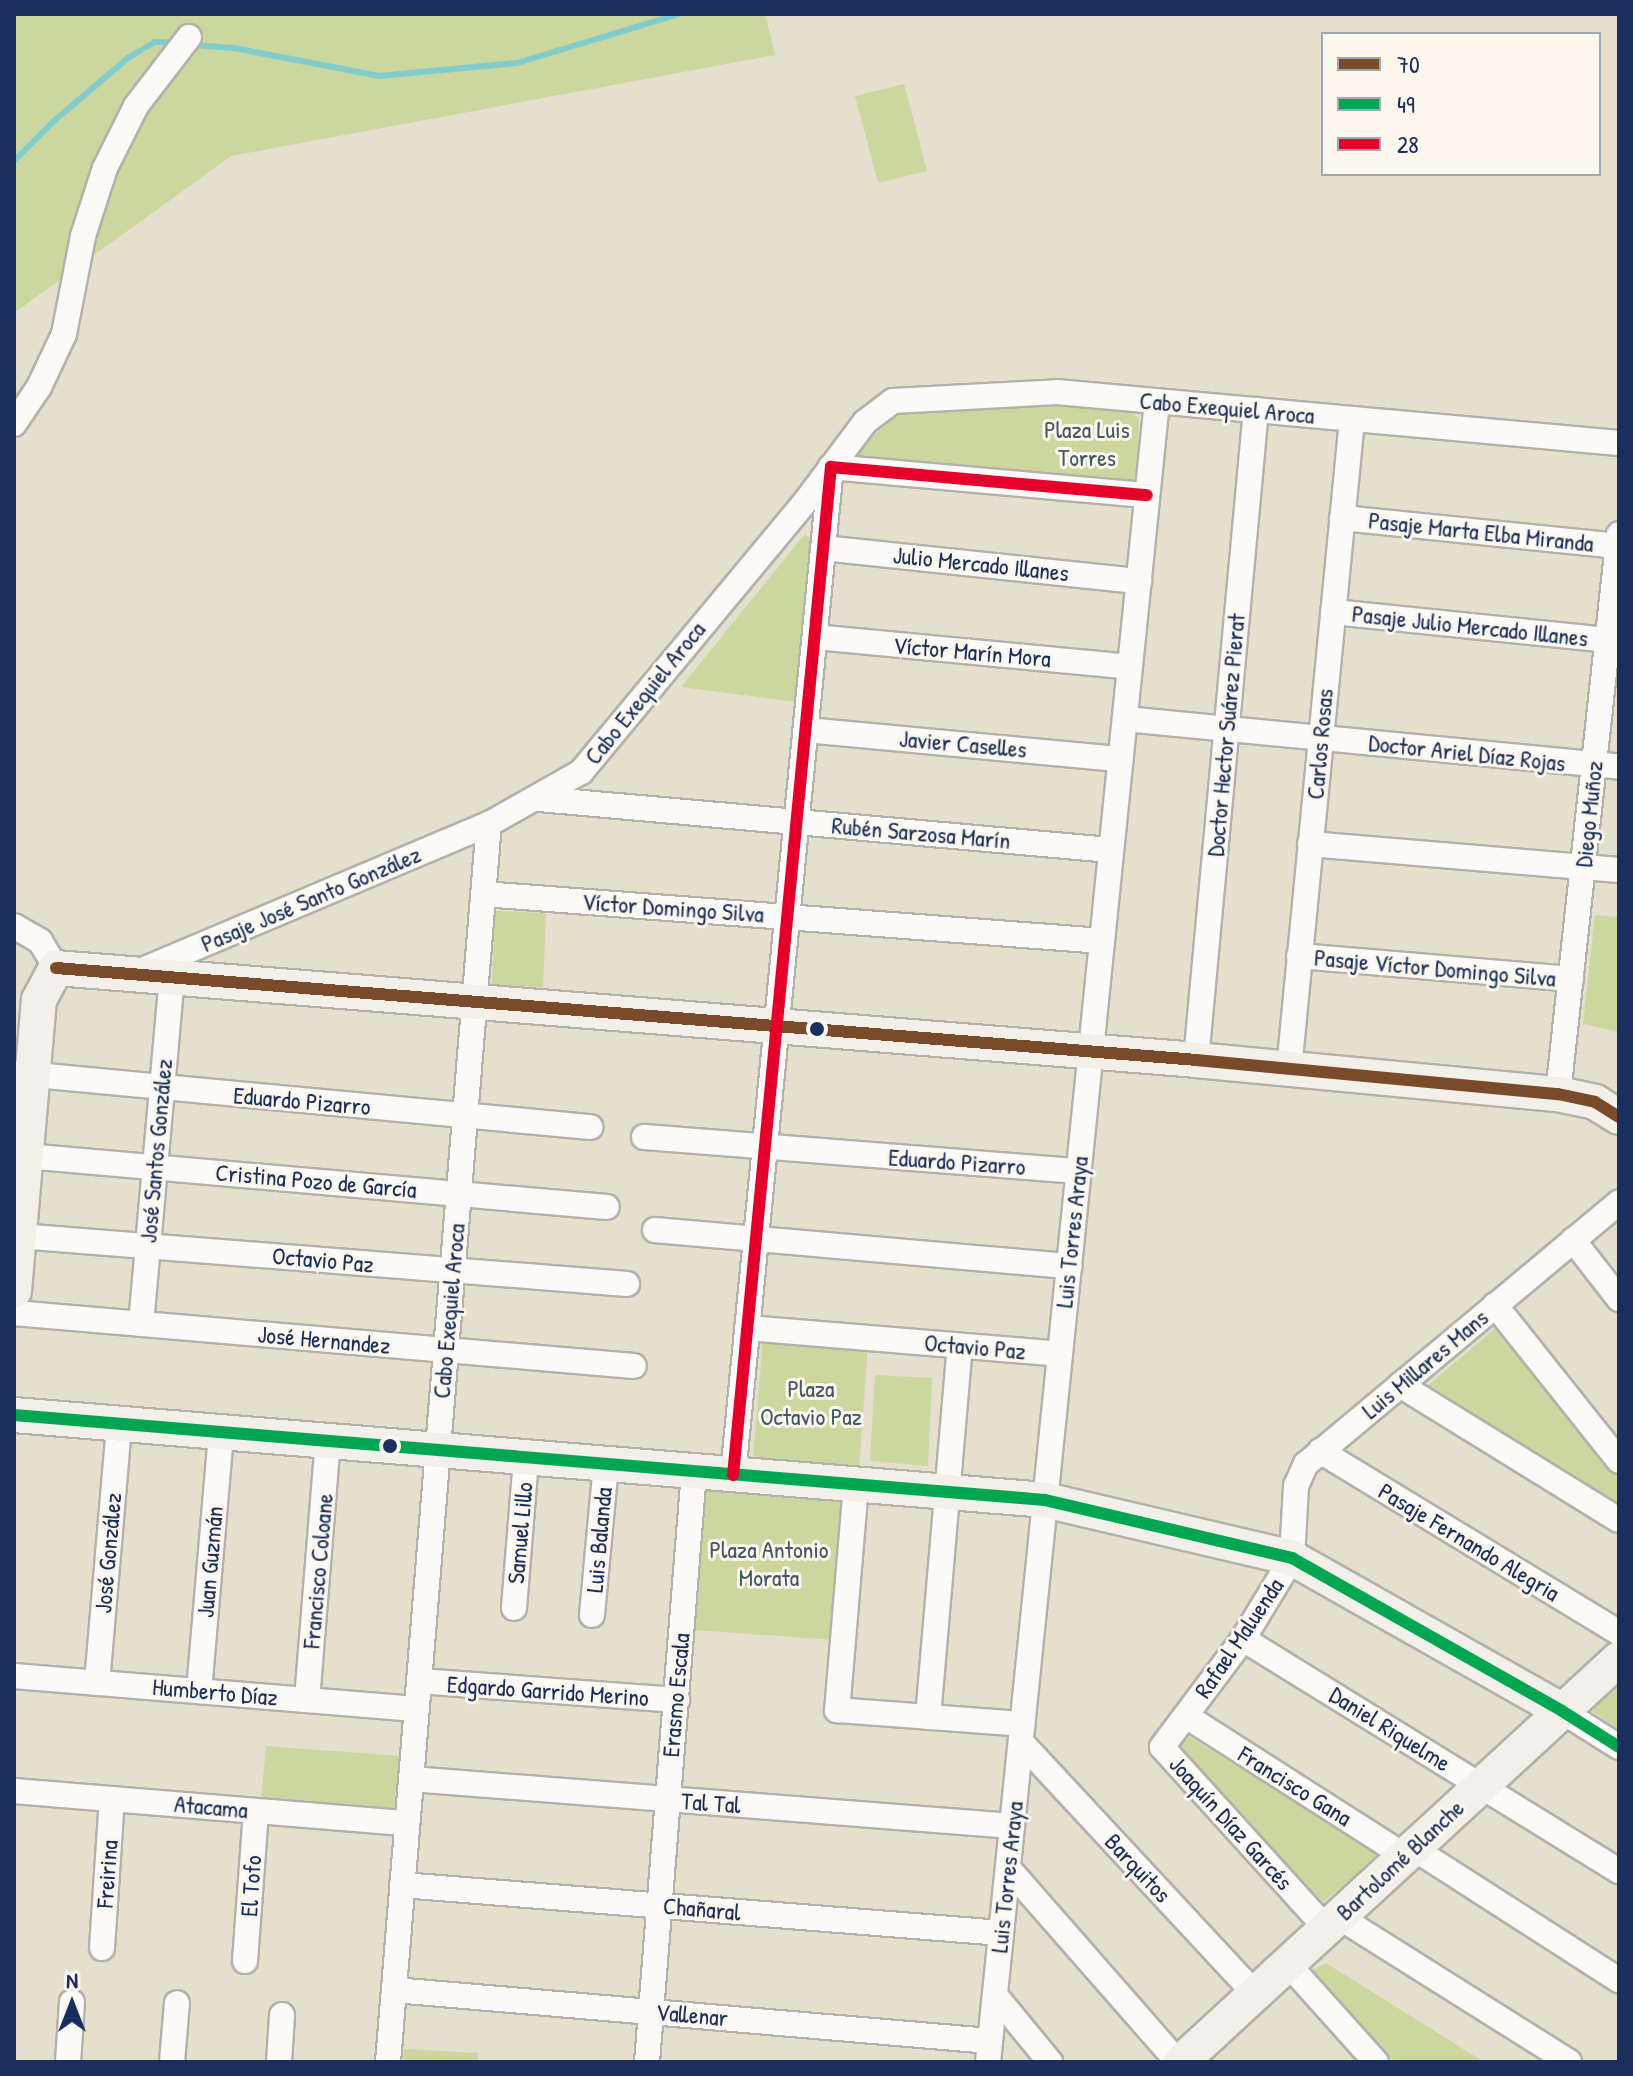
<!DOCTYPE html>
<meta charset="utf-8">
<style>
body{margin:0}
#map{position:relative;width:1633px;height:2076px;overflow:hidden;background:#e5dfce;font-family:"Patrick Hand",sans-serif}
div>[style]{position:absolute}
.green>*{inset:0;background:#cbd79e}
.stream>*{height:6px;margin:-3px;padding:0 3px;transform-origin:3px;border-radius:3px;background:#81cccb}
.roads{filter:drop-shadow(2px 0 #b2b1aa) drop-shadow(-2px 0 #b2b1aa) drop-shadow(0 2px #b2b1aa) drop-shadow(0 -2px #b2b1aa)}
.street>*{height:24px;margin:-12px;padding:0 12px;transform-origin:12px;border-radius:12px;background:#fbfaf8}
.secondary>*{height:34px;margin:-17px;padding:0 17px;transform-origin:17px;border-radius:17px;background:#f3f0e9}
.bus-1>*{height:12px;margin:-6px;padding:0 6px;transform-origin:6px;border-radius:6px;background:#7a4b2a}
.bus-2>*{height:12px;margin:-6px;padding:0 6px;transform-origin:6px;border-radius:6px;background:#00a651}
.bus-3>*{height:12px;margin:-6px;padding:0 6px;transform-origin:6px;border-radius:6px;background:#e4002b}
.dots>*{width:22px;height:22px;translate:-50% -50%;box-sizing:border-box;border:4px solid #fbf7ec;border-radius:50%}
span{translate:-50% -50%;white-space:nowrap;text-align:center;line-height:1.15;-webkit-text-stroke:6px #fbf7ec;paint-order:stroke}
.street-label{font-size:24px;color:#1b2f5e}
.park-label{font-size:24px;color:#425864}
.frame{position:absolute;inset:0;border:16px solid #1b2f5e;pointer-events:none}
.legend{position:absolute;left:1321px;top:32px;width:280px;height:144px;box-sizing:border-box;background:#fbf7ec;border:2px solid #a1a7b3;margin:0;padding:10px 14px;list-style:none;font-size:24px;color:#1b2f5e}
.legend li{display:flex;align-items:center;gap:16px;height:40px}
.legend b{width:40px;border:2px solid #a1a7b3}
.north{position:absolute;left:32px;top:1964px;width:80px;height:80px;-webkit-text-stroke:6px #fbf7ec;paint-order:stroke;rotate:0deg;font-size:22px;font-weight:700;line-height:32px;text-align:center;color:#1b2f5e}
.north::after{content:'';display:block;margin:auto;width:28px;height:36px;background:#1b2f5e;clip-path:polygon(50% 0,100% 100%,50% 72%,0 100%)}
</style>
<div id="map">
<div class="green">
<i style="clip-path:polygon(14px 14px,765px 14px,775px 55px,231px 156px,14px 313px)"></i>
<i style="clip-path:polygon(904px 84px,927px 171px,878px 183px,855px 96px)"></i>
<i style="clip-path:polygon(1060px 403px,1132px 412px,1139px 419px,1137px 487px,854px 456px,888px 421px,902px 414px)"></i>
<i style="clip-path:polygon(805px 534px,810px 538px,796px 702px,681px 687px)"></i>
<i style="clip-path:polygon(495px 911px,546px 913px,543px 987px,492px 985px)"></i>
<i style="clip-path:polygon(1595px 915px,1619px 917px,1619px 1032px,1583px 1024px)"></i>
<i style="clip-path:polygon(1500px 1324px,1619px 1470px,1619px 1511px,1423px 1390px)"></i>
<i style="clip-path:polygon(763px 1338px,868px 1346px,859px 1468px,753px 1459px)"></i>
<i style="clip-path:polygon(875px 1375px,932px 1378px,928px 1466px,870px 1461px)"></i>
<i style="clip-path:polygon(704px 1488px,844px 1497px,835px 1640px,694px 1630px)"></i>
<i style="clip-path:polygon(1619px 1671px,1619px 1729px,1583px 1705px)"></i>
<i style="clip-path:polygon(1182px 1732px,1380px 1855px,1323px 1902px,1169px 1747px)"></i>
<i style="clip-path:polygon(266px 1746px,399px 1756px,394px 1812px,261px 1801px)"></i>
<i style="clip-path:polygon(1326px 1963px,1484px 2062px,1395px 2062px,1309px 1972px)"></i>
<i style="clip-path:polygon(404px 2049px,478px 2053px,478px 2062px,403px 2062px)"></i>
</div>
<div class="stream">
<i style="left:193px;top:45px;width:41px;rotate:4.2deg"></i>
<i style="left:234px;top:48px;width:148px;rotate:10.9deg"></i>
<i style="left:379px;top:76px;width:139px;rotate:-5.4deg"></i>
<i style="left:517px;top:63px;width:169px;rotate:-16.8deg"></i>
<i style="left:14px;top:161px;width:58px;rotate:-45deg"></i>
<i style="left:55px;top:120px;width:96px;rotate:-40.3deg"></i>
<i style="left:128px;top:58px;width:31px;rotate:-31deg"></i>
<i style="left:155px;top:42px;width:23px;rotate:2deg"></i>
</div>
<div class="roads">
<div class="street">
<i style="left:14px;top:424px;width:45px;rotate:-56deg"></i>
<i style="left:39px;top:387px;width:59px;rotate:-64.7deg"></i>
<i style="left:64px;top:334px;width:100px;rotate:-79deg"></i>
<i style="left:83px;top:236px;width:71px;rotate:-72.1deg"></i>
<i style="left:105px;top:168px;width:69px;rotate:-63.4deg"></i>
<i style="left:136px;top:106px;width:87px;rotate:-52.5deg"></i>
<i style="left:1342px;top:518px;width:278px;rotate:5.8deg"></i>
<i style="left:823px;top:548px;width:318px;rotate:6deg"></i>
<i style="left:1333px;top:612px;width:276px;rotate:5.8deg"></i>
<i style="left:815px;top:637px;width:316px;rotate:5.4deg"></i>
<i style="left:1125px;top:719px;width:496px;rotate:5.5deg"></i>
<i style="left:806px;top:730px;width:316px;rotate:5.3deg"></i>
<i style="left:539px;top:799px;width:574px;rotate:5.1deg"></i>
<i style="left:1310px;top:844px;width:310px;rotate:4.8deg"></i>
<i style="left:483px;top:894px;width:621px;rotate:4.34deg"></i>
<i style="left:14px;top:926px;width:30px;rotate:30deg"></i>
<i style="left:40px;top:941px;width:31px;rotate:59deg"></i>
<i style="left:1299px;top:956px;width:273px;rotate:4.8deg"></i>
<i style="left:138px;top:972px;width:381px;rotate:-22.9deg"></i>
<i style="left:489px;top:824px;width:106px;rotate:-29.5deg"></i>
<i style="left:581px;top:772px;width:352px;rotate:-50.3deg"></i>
<i style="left:806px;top:501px;width:99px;rotate:-53.2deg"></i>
<i style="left:865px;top:422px;width:35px;rotate:-37deg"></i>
<i style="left:893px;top:401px;width:164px;rotate:-3.1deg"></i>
<i style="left:1057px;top:392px;width:564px;rotate:5.19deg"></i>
<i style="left:1196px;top:1060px;width:653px;rotate:-84.73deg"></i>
<i style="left:1289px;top:1069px;width:653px;rotate:-84.46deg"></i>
<i style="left:14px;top:1073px;width:579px;rotate:5.36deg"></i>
<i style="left:1558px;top:1094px;width:563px;rotate:-83.78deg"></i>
<i style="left:644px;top:1137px;width:436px;rotate:4.5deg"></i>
<i style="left:26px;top:1156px;width:583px;rotate:5.02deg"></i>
<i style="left:655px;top:1230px;width:416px;rotate:5deg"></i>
<i style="left:19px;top:1236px;width:610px;rotate:4.51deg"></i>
<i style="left:1573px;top:1240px;width:75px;rotate:52.1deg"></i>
<i style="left:1495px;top:1305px;width:199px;rotate:51.5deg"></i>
<i style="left:14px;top:1313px;width:622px;rotate:4.89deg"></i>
<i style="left:141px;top:1324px;width:348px;rotate:-84.9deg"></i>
<i style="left:747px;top:1328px;width:314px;rotate:4.7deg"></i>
<i style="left:1400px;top:1385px;width:257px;rotate:31.7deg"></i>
<i style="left:1320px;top:1451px;width:350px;rotate:31.3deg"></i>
<i style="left:733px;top:1475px;width:1013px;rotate:-84.45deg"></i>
<i style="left:831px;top:467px;width:317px;rotate:5.1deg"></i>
<i style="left:856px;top:1485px;width:226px;rotate:94.8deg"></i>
<i style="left:837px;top:1710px;width:186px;rotate:4.3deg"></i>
<i style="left:514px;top:1608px;width:150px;rotate:-85.4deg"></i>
<i style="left:592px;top:1615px;width:152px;rotate:-84.7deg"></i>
<i style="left:1243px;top:1639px;width:442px;rotate:31.7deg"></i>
<i style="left:14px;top:1676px;width:403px;rotate:4.7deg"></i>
<i style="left:419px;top:1681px;width:259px;rotate:4.2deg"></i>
<i style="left:97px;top:1683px;width:260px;rotate:-85.1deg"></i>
<i style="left:199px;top:1691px;width:260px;rotate:-85.1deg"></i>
<i style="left:307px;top:1700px;width:260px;rotate:-85.4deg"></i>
<i style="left:1562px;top:1711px;width:67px;rotate:32.3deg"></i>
<i style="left:1186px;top:1716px;width:260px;rotate:32.6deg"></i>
<i style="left:928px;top:1717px;width:372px;rotate:-85.1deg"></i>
<i style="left:1021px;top:1742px;width:344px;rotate:47.1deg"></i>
<i style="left:411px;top:1779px;width:603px;rotate:4.47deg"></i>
<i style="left:14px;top:1791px;width:394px;rotate:4.7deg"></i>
<i style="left:1413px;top:1848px;width:245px;rotate:32.7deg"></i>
<i style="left:1008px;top:1868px;width:258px;rotate:48.8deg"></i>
<i style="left:402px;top:1885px;width:601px;rotate:4.58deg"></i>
<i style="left:1339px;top:1917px;width:272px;rotate:32.2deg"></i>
<i style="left:1326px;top:1928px;width:244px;rotate:-132.2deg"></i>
<i style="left:1162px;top:1747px;width:135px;rotate:-53.1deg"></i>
<i style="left:1243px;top:1639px;width:95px;rotate:-58.8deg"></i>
<i style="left:1292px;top:1558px;width:72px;rotate:-86.8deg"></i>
<i style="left:1296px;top:1486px;width:24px;rotate:-66deg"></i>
<i style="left:1306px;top:1464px;width:408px;rotate:-39.9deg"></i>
<i style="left:102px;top:1948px;width:149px;rotate:-86.2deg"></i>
<i style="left:245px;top:1961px;width:150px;rotate:-85.8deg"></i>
<i style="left:1288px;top:1964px;width:132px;rotate:48.1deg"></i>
<i style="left:394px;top:1990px;width:598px;rotate:4.89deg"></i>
<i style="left:995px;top:1995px;width:87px;rotate:50.6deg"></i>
<i style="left:68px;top:2062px;width:60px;rotate:-86.2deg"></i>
<i style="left:172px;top:2062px;width:59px;rotate:-85.2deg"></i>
<i style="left:279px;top:2062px;width:47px;rotate:-86.3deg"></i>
<i style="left:388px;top:2062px;width:1242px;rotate:-85.34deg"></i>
<i style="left:647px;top:2062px;width:593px;rotate:-85.45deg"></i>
<i style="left:988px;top:2062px;width:1669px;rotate:-84.19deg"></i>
</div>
<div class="secondary">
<i style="left:14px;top:1291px;width:292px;rotate:-85.1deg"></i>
<i style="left:39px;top:1000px;width:36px;rotate:-62deg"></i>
<i style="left:56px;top:968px;width:1144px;rotate:4.61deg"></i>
<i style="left:1196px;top:1060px;width:364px;rotate:5.4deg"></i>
<i style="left:1558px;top:1094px;width:38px;rotate:12deg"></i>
<i style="left:1595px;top:1102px;width:28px;rotate:32deg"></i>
<i style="left:14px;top:1415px;width:1034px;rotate:4.71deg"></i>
<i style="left:1045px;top:1500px;width:254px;rotate:13.2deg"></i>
<i style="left:1292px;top:1558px;width:310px;rotate:29.5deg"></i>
<i style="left:1181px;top:2062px;width:595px;rotate:-42.62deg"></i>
</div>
</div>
<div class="bus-1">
<i style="left:56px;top:968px;width:1144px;rotate:4.61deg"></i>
<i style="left:1196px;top:1060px;width:364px;rotate:5.4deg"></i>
<i style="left:1558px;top:1094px;width:38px;rotate:12deg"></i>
<i style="left:1595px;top:1102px;width:28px;rotate:32deg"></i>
</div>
<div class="bus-2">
<i style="left:14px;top:1415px;width:1034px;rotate:4.71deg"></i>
<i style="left:1045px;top:1500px;width:254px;rotate:13.2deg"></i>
<i style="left:1292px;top:1558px;width:310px;rotate:29.5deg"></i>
<i style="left:1562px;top:1711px;width:67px;rotate:32.3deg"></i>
</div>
<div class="bus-3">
<i style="left:733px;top:1475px;width:1013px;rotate:-84.45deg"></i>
<i style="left:831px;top:467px;width:317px;rotate:5.1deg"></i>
</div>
<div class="dots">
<i style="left:817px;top:1029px;background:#1b2f5e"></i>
<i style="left:390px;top:1446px;background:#1b2f5e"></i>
</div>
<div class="street-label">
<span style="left:1227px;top:408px;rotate:5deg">Cabo Exequiel Aroca</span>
<span style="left:1481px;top:532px;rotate:6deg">Pasaje Marta Elba Miranda</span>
<span style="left:981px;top:564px;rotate:6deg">Julio Mercado Illanes</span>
<span style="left:1470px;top:626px;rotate:6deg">Pasaje Julio Mercado Illanes</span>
<span style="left:972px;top:652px;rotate:5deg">Víctor Marín Mora</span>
<span style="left:645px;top:693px;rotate:-51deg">Cabo Exequiel Aroca</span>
<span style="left:1226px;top:735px;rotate:-85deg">Doctor Hector Suárez Pierat</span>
<span style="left:963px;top:744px;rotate:5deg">Javier Caselles</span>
<span style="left:1320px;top:744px;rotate:-85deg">Carlos Rosas</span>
<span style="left:1467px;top:753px;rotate:6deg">Doctor Ariel Díaz Rojas</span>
<span style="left:1589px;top:814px;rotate:-84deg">Diego Muñoz</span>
<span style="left:921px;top:833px;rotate:5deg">Rubén Sarzosa Marín</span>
<span style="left:311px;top:899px;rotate:-23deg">Pasaje José Santo González</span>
<span style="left:673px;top:908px;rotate:4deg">Víctor Domingo Silva</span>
<span style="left:1435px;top:968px;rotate:5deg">Pasaje Víctor Domingo Silva</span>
<span style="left:302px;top:1101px;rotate:5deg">Eduardo Pizarro</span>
<span style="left:156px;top:1151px;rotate:-85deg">José Santos González</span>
<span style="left:957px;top:1162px;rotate:4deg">Eduardo Pizarro</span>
<span style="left:316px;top:1181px;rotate:5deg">Cristina Pozo de García</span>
<span style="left:1072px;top:1232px;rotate:-84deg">Luis Torres Araya</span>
<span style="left:323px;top:1260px;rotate:5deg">Octavio Paz</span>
<span style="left:449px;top:1311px;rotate:-85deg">Cabo Exequiel Aroca</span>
<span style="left:324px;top:1340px;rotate:5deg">José Hernandez</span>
<span style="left:975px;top:1347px;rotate:5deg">Octavio Paz</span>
<span style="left:1425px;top:1364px;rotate:-40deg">Luis Millares Mans</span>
<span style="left:520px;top:1533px;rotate:-85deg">Samuel Lillo</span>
<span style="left:599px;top:1540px;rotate:-85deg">Luis Balanda</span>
<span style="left:1469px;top:1542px;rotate:31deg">Pasaje Fernando Alegria</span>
<span style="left:108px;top:1553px;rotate:-85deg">José González</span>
<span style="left:210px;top:1562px;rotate:-85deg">Juan Guzmán</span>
<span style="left:318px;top:1571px;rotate:-85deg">Francisco Coloane</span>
<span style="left:1239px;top:1638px;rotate:-56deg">Rafael Maluenda</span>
<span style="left:548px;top:1691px;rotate:4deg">Edgardo Garrido Merino</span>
<span style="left:215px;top:1692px;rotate:5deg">Humberto Díaz</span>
<span style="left:676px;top:1695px;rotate:-85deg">Erasmo Escala</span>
<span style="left:1390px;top:1729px;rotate:32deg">Daniel Riquelme</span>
<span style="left:1295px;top:1786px;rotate:32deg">Francisco Gana</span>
<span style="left:711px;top:1803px;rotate:4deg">Tal Tal</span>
<span style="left:211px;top:1807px;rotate:5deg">Atacama</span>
<span style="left:1231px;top:1823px;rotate:48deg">Joaquín Díaz Garcés</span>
<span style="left:1400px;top:1860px;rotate:-43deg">Bartolomé Blanche</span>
<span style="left:1138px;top:1868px;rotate:47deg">Barquitos</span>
<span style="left:107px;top:1874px;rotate:-86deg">Freirina</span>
<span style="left:1007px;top:1877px;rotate:-84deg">Luis Torres Araya</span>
<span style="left:251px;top:1886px;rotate:-86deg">El Tofo</span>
<span style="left:702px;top:1909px;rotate:5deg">Chañaral</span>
<span style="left:692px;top:2015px;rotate:5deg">Vallenar</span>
</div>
<div class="park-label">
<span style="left:1087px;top:444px">Plaza Luis<br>Torres</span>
<span style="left:811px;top:1403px">Plaza<br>Octavio Paz</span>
<span style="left:769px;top:1564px">Plaza Antonio<br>Morata</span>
</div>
<div class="frame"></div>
<ul class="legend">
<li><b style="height:10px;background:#7a4b2a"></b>70</li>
<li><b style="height:10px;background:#00a651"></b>49</li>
<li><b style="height:10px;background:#e4002b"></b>28</li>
</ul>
<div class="north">N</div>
</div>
